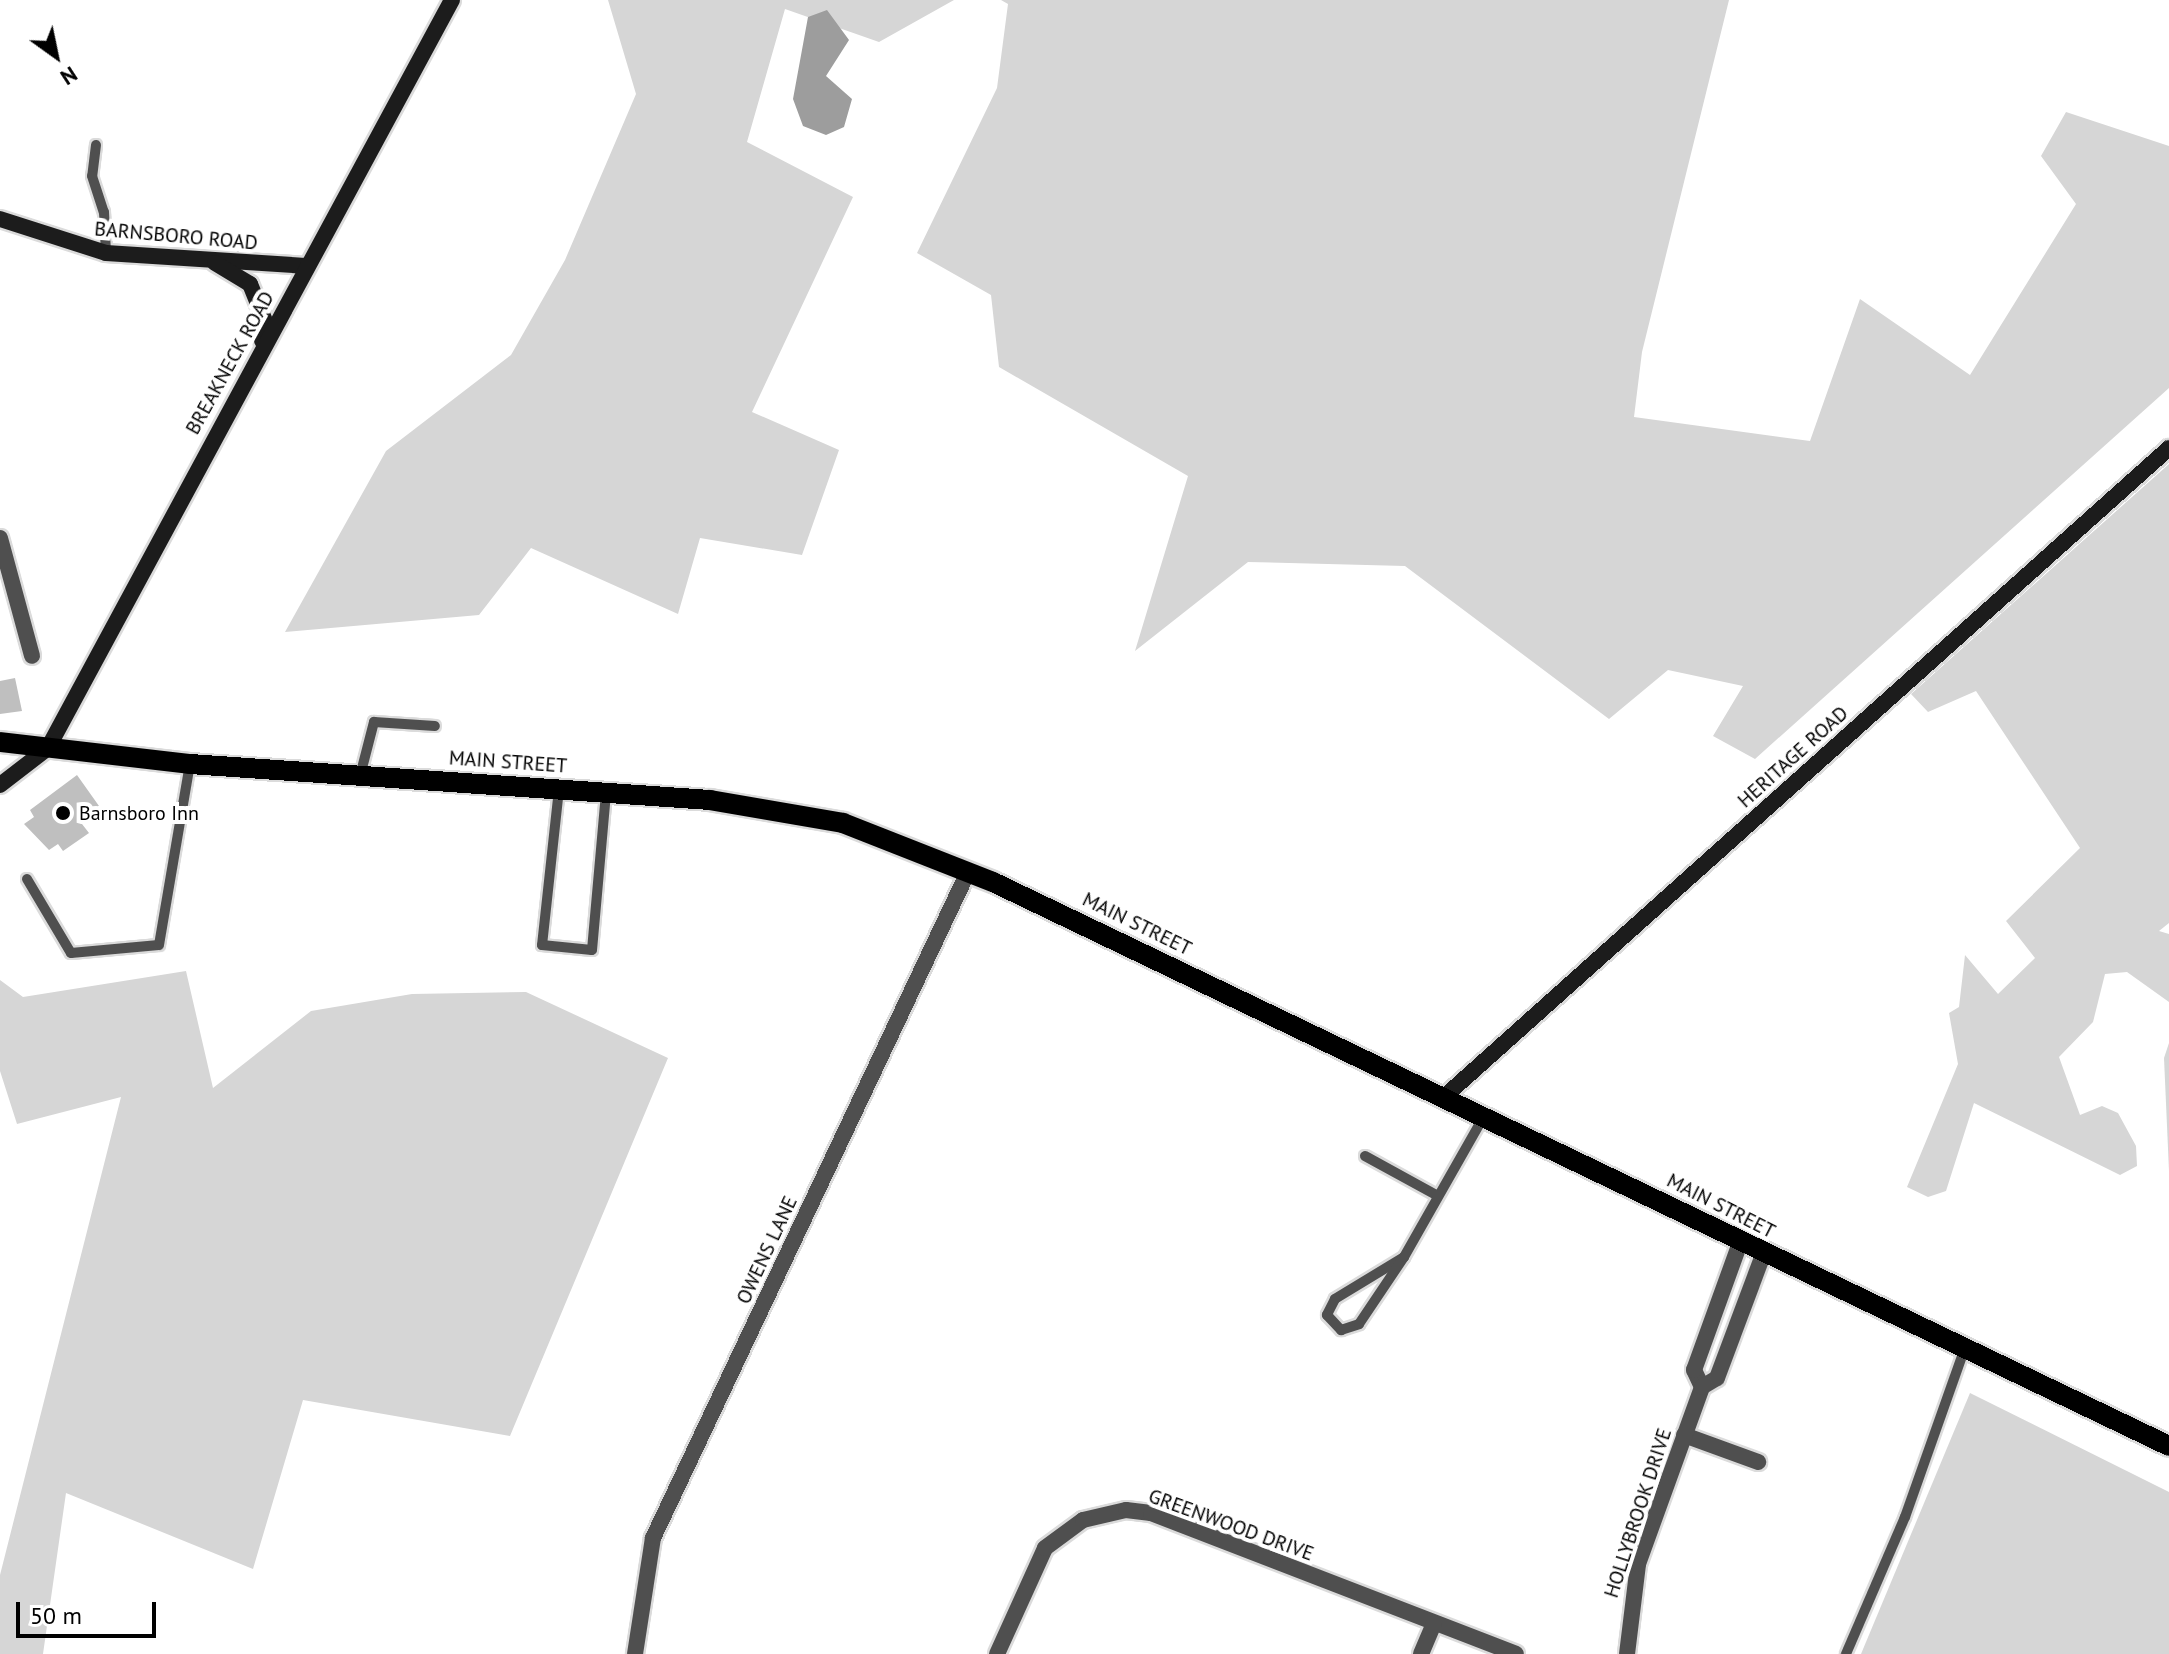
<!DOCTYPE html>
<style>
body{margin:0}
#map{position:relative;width:2169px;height:1654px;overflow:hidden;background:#fff;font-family:"PT Sans",sans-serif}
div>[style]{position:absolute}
.green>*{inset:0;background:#d6d6d6}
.water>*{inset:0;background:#9d9d9d}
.building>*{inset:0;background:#bfbfbf}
.roads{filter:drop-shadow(2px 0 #dbdbdb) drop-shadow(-2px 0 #dbdbdb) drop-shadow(0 2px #dbdbdb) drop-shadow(0 -2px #dbdbdb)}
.lane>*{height:10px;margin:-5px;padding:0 5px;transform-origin:5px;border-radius:5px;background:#4f4f4f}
.street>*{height:16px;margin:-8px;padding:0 8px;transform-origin:8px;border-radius:8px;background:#4f4f4f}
.secondary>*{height:16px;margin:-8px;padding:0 8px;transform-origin:8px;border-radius:8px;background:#1c1c1c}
.primary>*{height:20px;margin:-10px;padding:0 10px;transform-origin:10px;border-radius:10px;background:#000}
.dots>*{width:22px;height:22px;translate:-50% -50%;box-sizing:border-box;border:4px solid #fff;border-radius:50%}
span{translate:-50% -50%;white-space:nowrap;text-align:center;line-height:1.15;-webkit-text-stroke:8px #fff;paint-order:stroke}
.street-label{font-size:20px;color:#000}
.poi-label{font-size:20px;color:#000}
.left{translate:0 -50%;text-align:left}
.north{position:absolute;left:16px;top:16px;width:80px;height:80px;-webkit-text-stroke:6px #fff;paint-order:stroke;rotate:147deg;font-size:22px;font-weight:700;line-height:32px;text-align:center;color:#000}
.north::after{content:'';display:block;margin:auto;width:28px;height:36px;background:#000;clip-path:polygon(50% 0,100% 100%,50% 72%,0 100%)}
.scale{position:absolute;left:16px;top:1602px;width:140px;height:36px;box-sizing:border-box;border:4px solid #000;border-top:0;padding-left:10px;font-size:24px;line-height:28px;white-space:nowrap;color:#000;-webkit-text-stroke:6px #fff;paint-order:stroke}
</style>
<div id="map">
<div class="green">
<i style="clip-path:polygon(608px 0,954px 0,879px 42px,785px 9px,747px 142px,853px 197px,752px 412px,839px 450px,802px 555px,700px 538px,678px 614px,531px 548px,479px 615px,285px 632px,386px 451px,511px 355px,565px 260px,636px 94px)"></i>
<i style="clip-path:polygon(1001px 0,1729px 0,1642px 352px,1634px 417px,1810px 441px,1860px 299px,1970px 375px,2076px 204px,2041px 156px,2066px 112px,2169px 146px,2169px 388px,1755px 759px,1713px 736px,1743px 686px,1668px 670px,1609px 719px,1405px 566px,1248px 562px,1135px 651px,1188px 476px,999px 367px,991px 295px,917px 253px,997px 88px,1008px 4px)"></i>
<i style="clip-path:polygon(2169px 464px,2169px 923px,2159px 931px,2169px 934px,2169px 1002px,2127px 972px,2105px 974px,2093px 1022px,2059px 1057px,2080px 1115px,2102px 1106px,2118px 1113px,2136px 1146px,2137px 1166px,2120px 1175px,1974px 1103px,1946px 1191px,1928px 1197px,1907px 1187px,1958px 1064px,1949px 1013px,1959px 1007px,1965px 955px,1998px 994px,2035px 958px,2006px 921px,2080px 848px,1976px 691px,1928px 712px,1911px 694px)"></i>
<i style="clip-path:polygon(186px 971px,213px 1088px,311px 1011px,412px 994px,526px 992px,668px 1058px,510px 1436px,303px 1400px,253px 1569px,66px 1493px,43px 1654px,0 1654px,0 1575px,121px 1097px,17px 1124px,0 1071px,0 980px,23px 997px)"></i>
<i style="clip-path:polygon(2169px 1043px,2169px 1171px,2164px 1058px)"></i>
<i style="clip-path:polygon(1970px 1393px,2169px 1492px,2169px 1654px,1861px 1654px)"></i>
</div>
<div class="water">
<i style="clip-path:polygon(827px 10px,849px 40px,826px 76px,852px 99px,844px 127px,826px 135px,803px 126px,793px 99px,808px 17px)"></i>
</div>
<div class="building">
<i style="clip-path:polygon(15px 678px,22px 711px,0 714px,0 681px)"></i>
<i style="clip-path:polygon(77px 775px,99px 806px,82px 824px,89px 833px,63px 851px,58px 844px,49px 850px,24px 824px,34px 817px,30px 810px)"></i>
</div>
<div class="roads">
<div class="lane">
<i style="left:96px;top:145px;width:31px;rotate:97deg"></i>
<i style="left:92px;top:176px;width:38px;rotate:72deg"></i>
<i style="left:104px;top:212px;width:41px;rotate:87.2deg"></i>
<i style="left:360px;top:776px;width:56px;rotate:-75.5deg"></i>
<i style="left:374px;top:722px;width:61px;rotate:3.8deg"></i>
<i style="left:559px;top:789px;width:157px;rotate:96.2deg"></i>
<i style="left:542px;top:945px;width:50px;rotate:5.7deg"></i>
<i style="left:592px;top:950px;width:158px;rotate:-84.9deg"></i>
<i style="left:27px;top:879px;width:86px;rotate:59.3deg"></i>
<i style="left:71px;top:953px;width:88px;rotate:-5.2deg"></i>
<i style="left:159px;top:945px;width:184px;rotate:-80.3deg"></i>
<i style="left:1365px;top:1156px;width:83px;rotate:28.7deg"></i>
<i style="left:1404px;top:1257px;width:81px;rotate:148.7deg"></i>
<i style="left:1335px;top:1299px;width:18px;rotate:117deg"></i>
<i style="left:1327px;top:1315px;width:21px;rotate:47deg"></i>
<i style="left:1341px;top:1330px;width:19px;rotate:-18deg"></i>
<i style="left:1359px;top:1324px;width:81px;rotate:-56.1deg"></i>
<i style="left:1404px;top:1257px;width:162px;rotate:-60.4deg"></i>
<i style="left:1846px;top:1654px;width:149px;rotate:-66.7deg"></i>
<i style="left:1905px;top:1517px;width:179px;rotate:-70.5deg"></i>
</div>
<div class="street">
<i style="left:0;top:538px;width:122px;rotate:74.8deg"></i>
<i style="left:1702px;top:1387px;width:19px;rotate:-115deg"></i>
<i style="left:1694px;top:1370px;width:135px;rotate:-70.1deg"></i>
<i style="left:1684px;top:1435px;width:79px;rotate:20deg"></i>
<i style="left:635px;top:1654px;width:117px;rotate:-81.2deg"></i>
<i style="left:653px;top:1538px;width:737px;rotate:-64.69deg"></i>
<i style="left:997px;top:1654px;width:116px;rotate:-65.6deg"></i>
<i style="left:1045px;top:1548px;width:47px;rotate:-36.4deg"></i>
<i style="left:1083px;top:1520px;width:44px;rotate:-13.1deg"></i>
<i style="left:1126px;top:1510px;width:25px;rotate:7deg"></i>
<i style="left:1151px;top:1513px;width:391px;rotate:21.1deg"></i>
<i style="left:1421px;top:1654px;width:33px;rotate:-67deg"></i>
<i style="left:1627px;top:1654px;width:91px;rotate:-83deg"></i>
<i style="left:1638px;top:1564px;width:188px;rotate:-70.1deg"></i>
<i style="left:1702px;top:1387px;width:17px;rotate:-31deg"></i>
<i style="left:1717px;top:1378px;width:131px;rotate:-69.5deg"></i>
</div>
<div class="secondary">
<i style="left:0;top:219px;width:111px;rotate:17.8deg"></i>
<i style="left:106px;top:253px;width:200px;rotate:3.7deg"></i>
<i style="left:215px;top:263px;width:41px;rotate:31deg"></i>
<i style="left:250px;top:284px;width:38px;rotate:68deg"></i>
<i style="left:264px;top:319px;width:22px;rotate:95deg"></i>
<i style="left:0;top:785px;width:61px;rotate:-37.6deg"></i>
<i style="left:48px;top:748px;width:850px;rotate:-61.63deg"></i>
<i style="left:1444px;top:1097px;width:973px;rotate:-41.83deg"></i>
</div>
<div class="primary">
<i style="left:0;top:742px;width:191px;rotate:6.6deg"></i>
<i style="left:190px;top:764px;width:521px;rotate:3.96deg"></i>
<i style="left:710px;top:800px;width:135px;rotate:9.8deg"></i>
<i style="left:843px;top:823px;width:161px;rotate:21.5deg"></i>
<i style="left:993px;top:882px;width:1304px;rotate:25.62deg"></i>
</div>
</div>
<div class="dots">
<i style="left:63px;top:813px;background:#000"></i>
</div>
<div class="street-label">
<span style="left:176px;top:236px;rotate:5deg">BARNSBORO ROAD</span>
<span style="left:230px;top:363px;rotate:-61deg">BREAKNECK ROAD</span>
<span style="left:1793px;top:757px;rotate:-42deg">HERITAGE ROAD</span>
<span style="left:508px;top:762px;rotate:4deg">MAIN STREET</span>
<span style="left:1137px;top:924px;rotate:26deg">MAIN STREET</span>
<span style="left:1721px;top:1206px;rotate:27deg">MAIN STREET</span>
<span style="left:767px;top:1250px;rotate:-65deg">OWENS LANE</span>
<span style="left:1638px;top:1513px;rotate:-72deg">HOLLYBROOK DRIVE</span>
<span style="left:1231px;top:1525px;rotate:20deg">GREENWOOD DRIVE</span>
</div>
<div class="poi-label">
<span class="left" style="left:79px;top:813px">Barnsboro Inn</span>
</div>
<div class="north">N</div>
<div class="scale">50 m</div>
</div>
